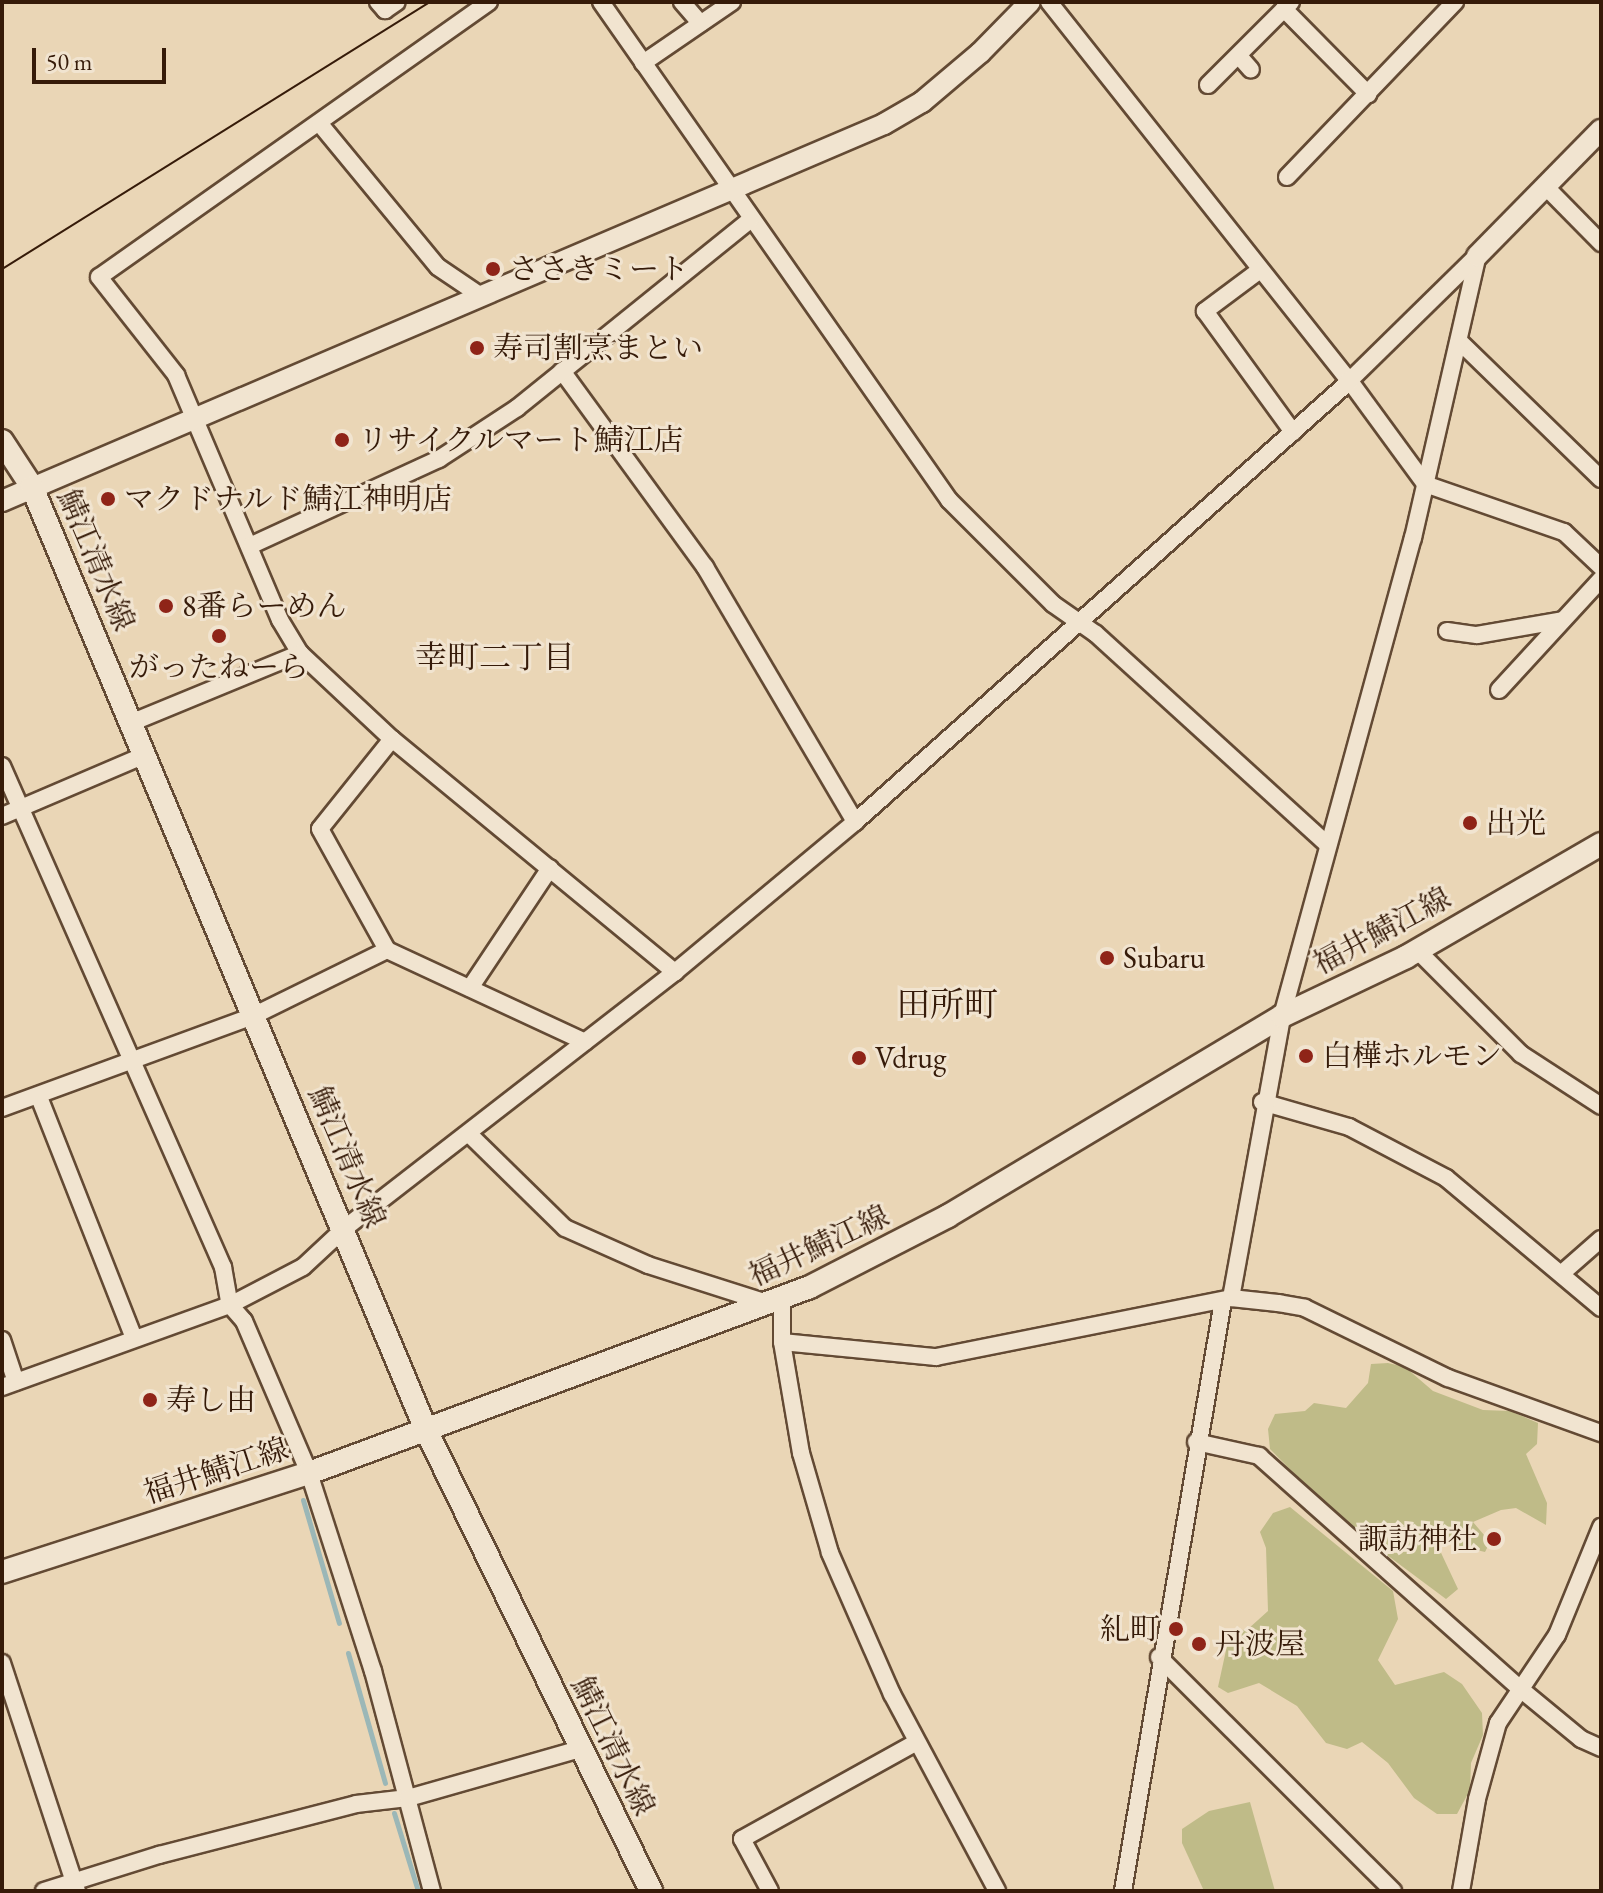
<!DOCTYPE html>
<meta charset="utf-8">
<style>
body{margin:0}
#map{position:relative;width:1603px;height:1893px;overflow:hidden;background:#ead6b6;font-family:"EB Garamond","Noto Serif JP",serif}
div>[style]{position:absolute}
.green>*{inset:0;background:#bfbb88}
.stream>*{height:5px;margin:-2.5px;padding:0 2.5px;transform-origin:2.5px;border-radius:2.5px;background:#9bb7b7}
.roads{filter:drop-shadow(2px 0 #634a34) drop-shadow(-2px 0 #634a34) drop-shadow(0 2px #634a34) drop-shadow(0 -2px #634a34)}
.minor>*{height:16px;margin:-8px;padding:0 8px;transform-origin:8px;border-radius:8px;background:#f1e4d0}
.tertiary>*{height:20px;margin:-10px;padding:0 10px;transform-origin:10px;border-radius:10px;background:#f1e4d0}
.secondary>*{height:22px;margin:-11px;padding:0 11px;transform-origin:11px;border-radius:11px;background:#f1e4d0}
.tram>*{height:2px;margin:-1px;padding:0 1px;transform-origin:1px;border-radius:1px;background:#361b09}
.dots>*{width:22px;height:22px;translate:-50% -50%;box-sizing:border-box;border:4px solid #f1e4d0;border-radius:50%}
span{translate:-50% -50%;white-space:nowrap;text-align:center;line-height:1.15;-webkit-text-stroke:6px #f1e4d0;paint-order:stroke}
.poi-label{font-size:30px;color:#361b09}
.left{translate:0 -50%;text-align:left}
.right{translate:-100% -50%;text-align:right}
.street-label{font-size:30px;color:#361b09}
.neighbourhood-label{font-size:32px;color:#361b09}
.quarter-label{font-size:34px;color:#361b09}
.frame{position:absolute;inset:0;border:4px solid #361b09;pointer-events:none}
.scale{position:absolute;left:32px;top:48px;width:134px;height:36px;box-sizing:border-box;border:4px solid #361b09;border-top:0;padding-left:10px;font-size:24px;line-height:28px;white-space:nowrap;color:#361b09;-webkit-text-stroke:6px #f1e4d0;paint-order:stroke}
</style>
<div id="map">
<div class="green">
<i style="clip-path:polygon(1388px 1363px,1405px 1367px,1433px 1391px,1483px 1410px,1510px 1411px,1538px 1423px,1537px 1444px,1526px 1454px,1547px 1503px,1546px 1525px,1516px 1508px,1501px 1510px,1473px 1522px,1490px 1542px,1485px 1552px,1435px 1540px,1458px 1589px,1446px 1599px,1340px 1520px,1270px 1449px,1268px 1429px,1275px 1414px,1305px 1411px,1314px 1403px,1346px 1408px,1368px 1383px,1371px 1364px)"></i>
<i style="clip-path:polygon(1290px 1507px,1393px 1591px,1398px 1619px,1378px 1660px,1395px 1685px,1444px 1672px,1462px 1684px,1482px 1713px,1483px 1735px,1471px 1763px,1470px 1790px,1457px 1814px,1437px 1814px,1414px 1798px,1388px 1763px,1362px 1742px,1347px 1749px,1326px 1743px,1297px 1706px,1259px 1683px,1228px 1693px,1218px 1687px,1230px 1632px,1248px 1629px,1268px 1611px,1266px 1548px,1260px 1532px,1273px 1513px)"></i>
<i style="clip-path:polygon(1250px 1802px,1275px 1891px,1204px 1891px,1182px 1843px,1182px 1829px,1209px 1811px)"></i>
</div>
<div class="stream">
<i style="left:303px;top:1500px;width:128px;rotate:73.7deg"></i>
<i style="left:348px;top:1653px;width:135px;rotate:74.1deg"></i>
<i style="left:394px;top:1813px;width:82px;rotate:72.9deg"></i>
</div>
<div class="roads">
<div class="minor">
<i style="left:378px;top:2px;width:11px;rotate:49deg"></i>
<i style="left:385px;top:10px;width:14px;rotate:-34deg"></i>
<i style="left:489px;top:2px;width:477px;rotate:144.8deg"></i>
<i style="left:99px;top:277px;width:125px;rotate:51.8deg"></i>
<i style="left:176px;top:375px;width:266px;rotate:67deg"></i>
<i style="left:280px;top:620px;width:39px;rotate:59deg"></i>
<i style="left:300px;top:653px;width:126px;rotate:43.1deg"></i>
<i style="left:392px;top:739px;width:367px;rotate:39.5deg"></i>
<i style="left:601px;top:2px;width:608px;rotate:55.05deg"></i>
<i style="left:949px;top:500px;width:147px;rotate:45deg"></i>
<i style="left:1053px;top:604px;width:52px;rotate:34.9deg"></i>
<i style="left:1096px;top:634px;width:312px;rotate:42.3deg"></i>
<i style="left:682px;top:2px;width:28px;rotate:49deg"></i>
<i style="left:1049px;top:2px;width:483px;rotate:51.6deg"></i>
<i style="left:1349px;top:380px;width:129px;rotate:53.8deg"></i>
<i style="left:1425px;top:484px;width:147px;rotate:19.1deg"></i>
<i style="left:1564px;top:532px;width:51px;rotate:43.4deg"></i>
<i style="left:1291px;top:2px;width:10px;rotate:135deg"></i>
<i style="left:1284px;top:9px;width:120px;rotate:45.3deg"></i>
<i style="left:1239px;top:56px;width:18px;rotate:49deg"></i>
<i style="left:643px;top:63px;width:108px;rotate:-34.4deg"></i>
<i style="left:1208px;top:85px;width:107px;rotate:-45deg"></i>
<i style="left:320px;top:124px;width:185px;rotate:50.5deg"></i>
<i style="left:438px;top:267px;width:52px;rotate:34deg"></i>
<i style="left:1287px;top:177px;width:243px;rotate:-46.2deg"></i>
<i style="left:1545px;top:186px;width:80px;rotate:45.5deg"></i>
<i style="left:1260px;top:270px;width:69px;rotate:143.3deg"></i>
<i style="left:1205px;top:311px;width:150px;rotate:54deg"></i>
<i style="left:1459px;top:341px;width:198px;rotate:44.2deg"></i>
<i style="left:562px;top:371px;width:243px;rotate:53.9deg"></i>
<i style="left:705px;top:567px;width:296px;rotate:59.5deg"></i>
<i style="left:252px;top:545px;width:206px;rotate:-24.7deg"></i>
<i style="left:439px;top:459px;width:93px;rotate:-33.2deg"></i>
<i style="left:517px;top:408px;width:299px;rotate:-38.9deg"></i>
<i style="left:1447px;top:631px;width:30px;rotate:8deg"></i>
<i style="left:1477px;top:635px;width:87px;rotate:-9.9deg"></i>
<i style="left:1499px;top:690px;width:151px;rotate:-47.4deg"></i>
<i style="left:133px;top:722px;width:181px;rotate:-22.4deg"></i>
<i style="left:392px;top:739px;width:115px;rotate:128.7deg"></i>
<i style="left:320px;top:829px;width:138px;rotate:61deg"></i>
<i style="left:387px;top:950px;width:218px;rotate:24.9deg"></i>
<i style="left:2px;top:766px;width:548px;rotate:66.2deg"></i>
<i style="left:223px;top:1267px;width:39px;rotate:80deg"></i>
<i style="left:230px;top:1305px;width:21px;rotate:49deg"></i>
<i style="left:244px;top:1321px;width:165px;rotate:66.8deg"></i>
<i style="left:309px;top:1473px;width:208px;rotate:72.1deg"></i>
<i style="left:373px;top:1671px;width:228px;rotate:75deg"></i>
<i style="left:2px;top:816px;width:155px;rotate:-23.1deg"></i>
<i style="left:1417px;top:950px;width:147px;rotate:45deg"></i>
<i style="left:1521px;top:1054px;width:95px;rotate:33deg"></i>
<i style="left:470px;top:988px;width:144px;rotate:-56.3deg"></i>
<i style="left:39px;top:1097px;width:259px;rotate:68.5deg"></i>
<i style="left:1262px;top:1102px;width:91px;rotate:16deg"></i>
<i style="left:1349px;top:1127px;width:110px;rotate:27.7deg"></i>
<i style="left:1446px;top:1178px;width:202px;rotate:40deg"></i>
<i style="left:2px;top:1108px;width:267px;rotate:-20.1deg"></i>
<i style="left:253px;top:1016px;width:149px;rotate:-26.2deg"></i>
<i style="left:469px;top:1134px;width:134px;rotate:44.4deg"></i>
<i style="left:565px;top:1228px;width:91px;rotate:24deg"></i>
<i style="left:648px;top:1265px;width:128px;rotate:17.7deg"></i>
<i style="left:1561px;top:1274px;width:53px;rotate:-41.2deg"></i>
<i style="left:1231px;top:1298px;width:287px;rotate:-79.7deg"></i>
<i style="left:1282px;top:1016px;width:496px;rotate:-74.7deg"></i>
<i style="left:1413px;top:538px;width:287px;rotate:-77.1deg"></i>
<i style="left:782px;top:1299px;width:43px;rotate:90deg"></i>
<i style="left:782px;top:1342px;width:113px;rotate:80.3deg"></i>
<i style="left:801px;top:1453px;width:104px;rotate:73.8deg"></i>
<i style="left:830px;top:1553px;width:154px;rotate:66.3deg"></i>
<i style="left:892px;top:1694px;width:223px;rotate:61.9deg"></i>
<i style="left:2px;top:1340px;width:44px;rotate:71.6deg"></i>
<i style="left:782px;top:1342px;width:155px;rotate:5.6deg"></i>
<i style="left:936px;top:1357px;width:301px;rotate:-11.3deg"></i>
<i style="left:1231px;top:1298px;width:47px;rotate:6.1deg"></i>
<i style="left:1278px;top:1303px;width:27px;rotate:10deg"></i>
<i style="left:1305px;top:1308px;width:159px;rotate:26.1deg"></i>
<i style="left:1448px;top:1378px;width:163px;rotate:19.8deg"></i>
<i style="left:2px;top:1387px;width:242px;rotate:-19.8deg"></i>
<i style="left:230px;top:1305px;width:82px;rotate:-27.5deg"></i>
<i style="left:303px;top:1267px;width:57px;rotate:-42.9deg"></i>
<i style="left:345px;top:1228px;width:418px;rotate:-37.8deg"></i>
<i style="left:675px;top:972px;width:234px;rotate:-39.8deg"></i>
<i style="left:855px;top:822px;width:654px;rotate:-41.71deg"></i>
<i style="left:1343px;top:387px;width:187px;rotate:-44.4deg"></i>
<i style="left:1196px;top:1442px;width:65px;rotate:12.5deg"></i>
<i style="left:1259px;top:1456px;width:347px;rotate:41.7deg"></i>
<i style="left:1518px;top:1687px;width:82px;rotate:39.5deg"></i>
<i style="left:1581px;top:1739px;width:22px;rotate:24deg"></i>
<i style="left:1159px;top:1657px;width:331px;rotate:45deg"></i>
<i style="left:2px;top:1663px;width:240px;rotate:71.8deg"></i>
<i style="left:44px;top:1891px;width:121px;rotate:-17.4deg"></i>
<i style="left:159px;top:1855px;width:203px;rotate:-14.5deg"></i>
<i style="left:356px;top:1804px;width:52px;rotate:-6.6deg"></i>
<i style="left:408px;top:1798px;width:179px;rotate:-15.9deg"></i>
<i style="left:770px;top:1891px;width:59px;rotate:-118.3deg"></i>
<i style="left:742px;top:1839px;width:200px;rotate:-29deg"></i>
<i style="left:1123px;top:1891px;width:598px;rotate:-80.38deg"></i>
<i style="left:1461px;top:1891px;width:93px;rotate:-80.1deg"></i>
<i style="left:1477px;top:1799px;width:79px;rotate:-74.6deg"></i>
<i style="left:1498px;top:1723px;width:106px;rotate:-56.2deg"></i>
<i style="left:1557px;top:1635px;width:117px;rotate:-67.8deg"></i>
</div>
<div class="tertiary">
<i style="left:1477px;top:256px;width:177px;rotate:-45.5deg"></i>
<i style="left:2px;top:501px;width:959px;rotate:-23.14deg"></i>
<i style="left:884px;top:124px;width:44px;rotate:-30.1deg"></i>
<i style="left:922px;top:102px;width:76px;rotate:-40.2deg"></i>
<i style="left:980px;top:53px;width:71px;rotate:-45.6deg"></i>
</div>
<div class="secondary">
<i style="left:2px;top:441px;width:55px;rotate:56.9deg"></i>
<i style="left:32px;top:487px;width:1022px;rotate:67.32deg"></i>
<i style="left:426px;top:1430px;width:513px;rotate:63.98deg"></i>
<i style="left:2px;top:1572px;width:323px;rotate:-17.9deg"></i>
<i style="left:309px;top:1473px;width:534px;rotate:-20.37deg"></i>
<i style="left:810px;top:1287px;width:155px;rotate:-27.2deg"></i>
<i style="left:948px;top:1216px;width:389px;rotate:-30.9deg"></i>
<i style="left:1282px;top:1016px;width:137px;rotate:-25.4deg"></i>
<i style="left:1406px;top:957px;width:225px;rotate:-30.1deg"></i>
</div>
</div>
<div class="tram">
<i style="left:2px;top:269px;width:504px;rotate:-31.96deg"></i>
</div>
<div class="dots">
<i style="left:493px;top:269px;background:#8f2418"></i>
<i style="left:477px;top:348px;background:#8f2418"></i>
<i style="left:342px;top:440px;background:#8f2418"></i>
<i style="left:108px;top:499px;background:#8f2418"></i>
<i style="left:166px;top:606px;background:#8f2418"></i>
<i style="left:219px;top:636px;background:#8f2418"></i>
<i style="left:1470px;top:823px;background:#8f2418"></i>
<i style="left:1107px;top:958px;background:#8f2418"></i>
<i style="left:1306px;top:1056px;background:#8f2418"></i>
<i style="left:859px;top:1058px;background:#8f2418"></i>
<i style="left:150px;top:1400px;background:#8f2418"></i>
<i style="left:1494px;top:1539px;background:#8f2418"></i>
<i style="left:1176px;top:1629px;background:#8f2418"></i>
<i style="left:1199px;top:1644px;background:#8f2418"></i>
</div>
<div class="poi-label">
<span class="left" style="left:509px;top:269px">ささきミート</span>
<span class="left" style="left:493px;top:348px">寿司割烹まとい</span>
<span class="left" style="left:358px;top:440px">リサイクルマート鯖江店</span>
<span class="left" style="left:124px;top:499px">マクドナルド鯖江神明店</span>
<span class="left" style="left:182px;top:606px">8番らーめん</span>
<span style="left:219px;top:667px">がったねーら</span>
<span class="left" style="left:1486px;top:823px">出光</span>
<span class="left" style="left:1123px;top:958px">Subaru</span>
<span class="left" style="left:1322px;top:1056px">白樺ホルモン</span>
<span class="left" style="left:875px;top:1058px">Vdrug</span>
<span class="left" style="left:166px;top:1400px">寿し由</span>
<span class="right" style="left:1478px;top:1539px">諏訪神社</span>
<span class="right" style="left:1160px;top:1629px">糺町</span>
<span class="left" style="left:1215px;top:1644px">丹波屋</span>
</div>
<div class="street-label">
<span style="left:96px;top:560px;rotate:67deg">鯖江清水線</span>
<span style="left:1382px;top:931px;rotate:-28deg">福井鯖江線</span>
<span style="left:347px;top:1157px;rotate:67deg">鯖江清水線</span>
<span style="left:819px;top:1246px;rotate:-25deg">福井鯖江線</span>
<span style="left:216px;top:1471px;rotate:-18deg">福井鯖江線</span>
<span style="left:613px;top:1746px;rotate:64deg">鯖江清水線</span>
</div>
<div class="neighbourhood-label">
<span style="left:495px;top:657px">幸町二丁目</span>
</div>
<div class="quarter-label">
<span style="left:947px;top:1005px">田所町</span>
</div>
<div class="frame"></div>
<div class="scale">50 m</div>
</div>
